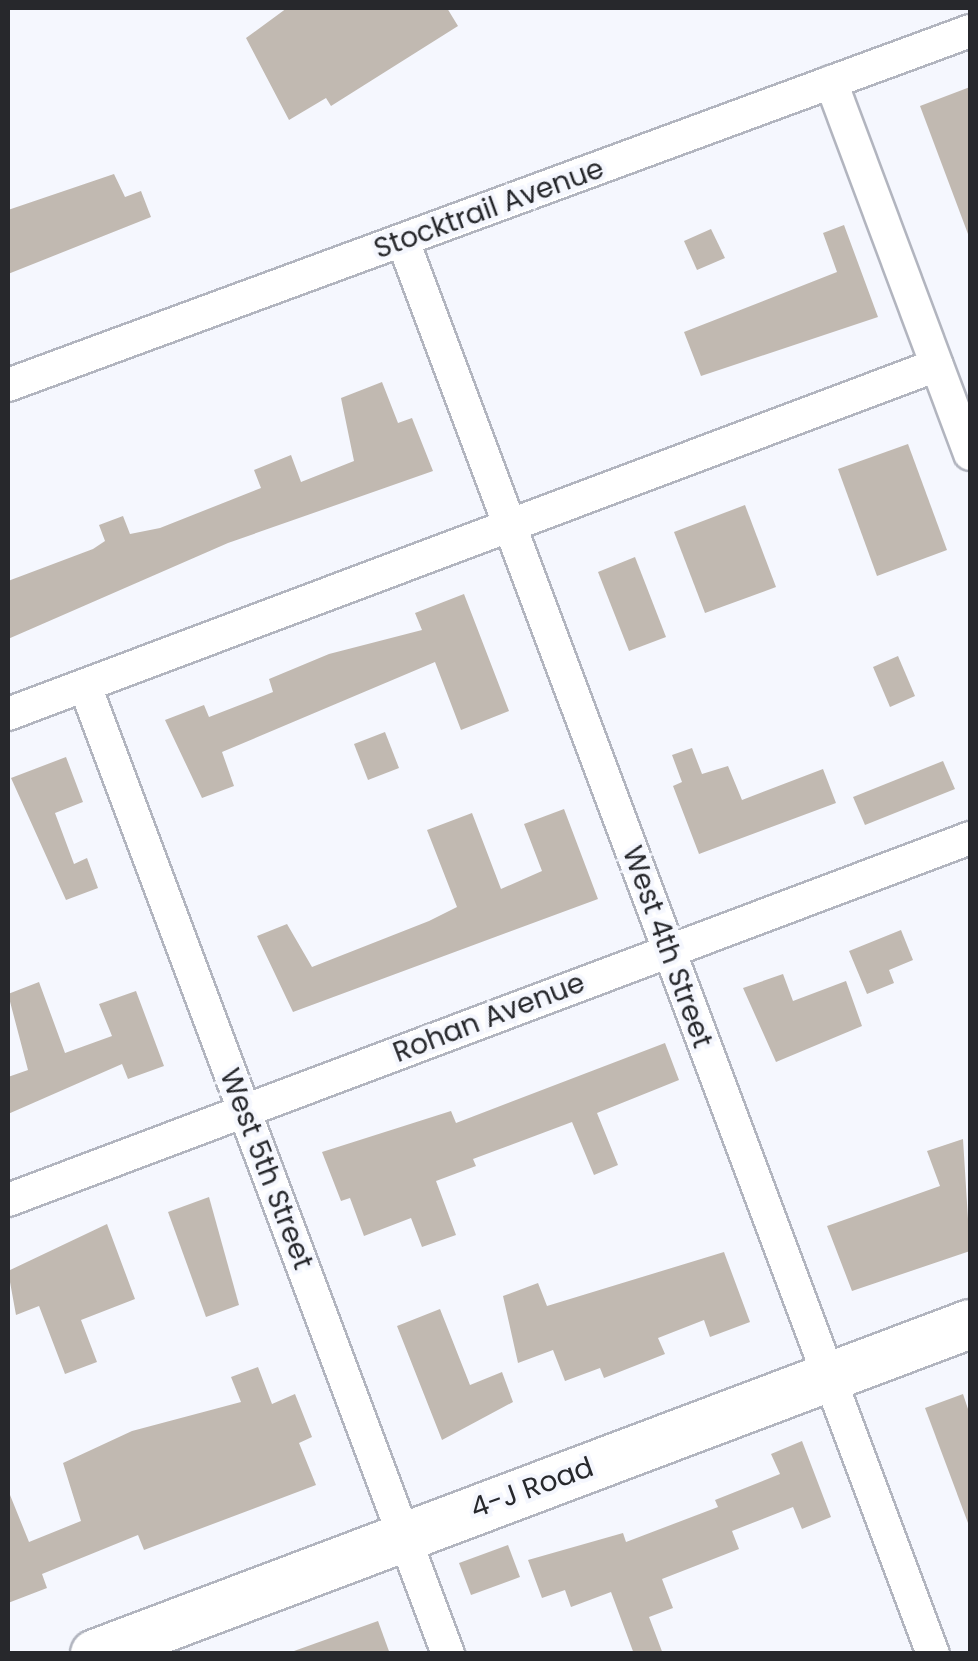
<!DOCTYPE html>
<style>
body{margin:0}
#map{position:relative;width:978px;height:1661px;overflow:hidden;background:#f5f7fe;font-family:Poppins,sans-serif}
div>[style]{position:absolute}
.building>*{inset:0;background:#c1b9b1}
.roads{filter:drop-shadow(2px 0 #b2b5bf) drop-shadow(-2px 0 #b2b5bf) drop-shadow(0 2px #b2b5bf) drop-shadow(0 -2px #b2b5bf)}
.street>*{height:32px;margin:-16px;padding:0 16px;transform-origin:16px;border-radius:16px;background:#fff}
.secondary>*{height:48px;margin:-24px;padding:0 24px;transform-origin:24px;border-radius:24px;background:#fff}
span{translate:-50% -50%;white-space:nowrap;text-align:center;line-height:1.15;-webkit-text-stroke:8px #f5f7fe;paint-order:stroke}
.street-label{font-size:28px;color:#27282c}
.frame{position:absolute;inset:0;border:10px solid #27282c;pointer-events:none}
</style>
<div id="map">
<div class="building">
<i style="clip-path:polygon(287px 8px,447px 8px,458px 26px,331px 106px,326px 98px,289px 120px,246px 38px)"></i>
<i style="clip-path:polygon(970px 87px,970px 233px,968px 234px,920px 106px)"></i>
<i style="clip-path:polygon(114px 174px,125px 197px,141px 191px,151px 217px,8px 274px,8px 210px)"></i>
<i style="clip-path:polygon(844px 225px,878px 317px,701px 376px,684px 332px,837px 272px,823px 233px)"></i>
<i style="clip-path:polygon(711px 229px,725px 258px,697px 270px,684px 241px)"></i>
<i style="clip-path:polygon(382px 382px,398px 423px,412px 418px,433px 471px,228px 543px,8px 639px,8px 581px,93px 549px,105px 541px,99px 525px,123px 516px,130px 534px,160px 528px,261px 488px,254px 470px,291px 455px,301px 482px,354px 461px,341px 398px)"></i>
<i style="clip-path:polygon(908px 444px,947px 550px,877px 576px,838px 469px)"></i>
<i style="clip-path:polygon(745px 505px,776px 587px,705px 613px,674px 532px)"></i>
<i style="clip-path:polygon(635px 557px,666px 637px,629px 651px,598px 572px)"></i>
<i style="clip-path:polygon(464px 594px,509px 711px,461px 730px,435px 662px,222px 752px,234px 786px,202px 798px,165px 720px,204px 705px,209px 717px,273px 692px,269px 679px,329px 654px,422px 630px,415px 613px)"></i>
<i style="clip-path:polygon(898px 656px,915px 696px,890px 707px,873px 667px)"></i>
<i style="clip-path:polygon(385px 732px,399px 768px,368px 780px,354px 744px)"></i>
<i style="clip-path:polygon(692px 748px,702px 774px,728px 766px,742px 800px,823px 769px,836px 803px,699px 854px,673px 786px,682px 782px,672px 755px)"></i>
<i style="clip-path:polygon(66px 757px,83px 802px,55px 813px,74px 864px,87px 858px,98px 888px,66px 900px,11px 778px)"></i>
<i style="clip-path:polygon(943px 761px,955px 789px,865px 825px,853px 797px)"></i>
<i style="clip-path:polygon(564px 809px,598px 899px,293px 1012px,257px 936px,287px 924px,312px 967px,429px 921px,457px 907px,427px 830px,472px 813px,501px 889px,542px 871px,524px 824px)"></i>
<i style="clip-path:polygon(901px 930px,913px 960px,889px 970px,894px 983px,867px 994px,849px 951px)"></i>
<i style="clip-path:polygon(783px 974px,793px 1001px,846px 981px,862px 1026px,776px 1062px,743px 988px)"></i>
<i style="clip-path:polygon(39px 982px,65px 1053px,112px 1036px,99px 1004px,136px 991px,164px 1066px,128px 1079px,122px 1064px,8px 1114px,8px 1077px,28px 1070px,8px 994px)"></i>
<i style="clip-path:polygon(665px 1043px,679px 1080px,597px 1113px,618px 1165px,594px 1175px,572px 1122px,473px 1159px,476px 1166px,436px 1181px,456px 1235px,422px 1247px,411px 1218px,364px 1236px,350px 1198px,341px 1201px,322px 1152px,451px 1111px,456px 1123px)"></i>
<i style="clip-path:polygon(963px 1139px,970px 1251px,852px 1291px,827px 1226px,940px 1186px,927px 1151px)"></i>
<i style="clip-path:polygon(209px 1197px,239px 1305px,206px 1317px,168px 1212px)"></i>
<i style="clip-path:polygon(107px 1224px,135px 1299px,81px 1320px,97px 1362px,65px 1374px,39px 1306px,16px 1315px,8px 1271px)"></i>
<i style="clip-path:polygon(724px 1252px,750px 1322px,710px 1337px,704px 1320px,658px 1338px,665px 1354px,604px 1378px,600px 1368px,565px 1381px,553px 1350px,518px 1363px,503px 1296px,538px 1283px,547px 1306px)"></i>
<i style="clip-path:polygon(440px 1309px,470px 1385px,502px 1372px,513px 1402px,442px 1440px,397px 1326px)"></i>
<i style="clip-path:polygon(258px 1367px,272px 1404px,295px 1394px,312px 1437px,299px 1443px,316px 1485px,144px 1550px,138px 1535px,42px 1574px,47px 1588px,8px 1603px,8px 1490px,29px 1542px,81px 1521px,63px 1463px,132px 1431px,241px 1402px,231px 1377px)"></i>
<i style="clip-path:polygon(963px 1394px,970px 1415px,968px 1523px,925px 1408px)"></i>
<i style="clip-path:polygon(802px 1441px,831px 1517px,802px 1529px,793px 1507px,732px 1531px,739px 1549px,662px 1579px,673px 1608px,649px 1617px,663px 1654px,634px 1654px,611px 1592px,571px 1607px,565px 1590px,542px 1598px,528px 1560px,623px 1533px,626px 1542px,718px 1507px,715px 1500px,780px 1474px,771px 1454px)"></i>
<i style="clip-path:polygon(508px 1545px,520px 1577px,471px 1595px,459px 1563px)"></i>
<i style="clip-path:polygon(378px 1621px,390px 1654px,294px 1654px,294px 1651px)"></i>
</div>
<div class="roads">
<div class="street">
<i style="left:831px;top:82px;width:397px;rotate:69.5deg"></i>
<i style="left:403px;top:241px;width:1509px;rotate:69.44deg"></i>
<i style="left:8px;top:385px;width:1025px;rotate:-20.2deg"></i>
<i style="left:85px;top:686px;width:1034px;rotate:69.44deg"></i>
<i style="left:8px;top:714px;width:992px;rotate:-20.59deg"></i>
<i style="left:8px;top:1200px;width:1028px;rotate:-20.62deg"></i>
</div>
<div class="secondary">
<i style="left:95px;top:1654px;width:935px;rotate:-20.66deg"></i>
</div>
</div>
<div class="street-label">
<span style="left:489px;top:209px;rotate:-20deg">Stocktrail Avenue</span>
<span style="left:667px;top:947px;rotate:70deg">West 4th Street</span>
<span style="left:489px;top:1018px;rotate:-21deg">Rohan Avenue</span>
<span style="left:266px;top:1169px;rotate:69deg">West 5th Street</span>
<span style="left:532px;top:1488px;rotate:-20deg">4-J Road</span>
</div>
<div class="frame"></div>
</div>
